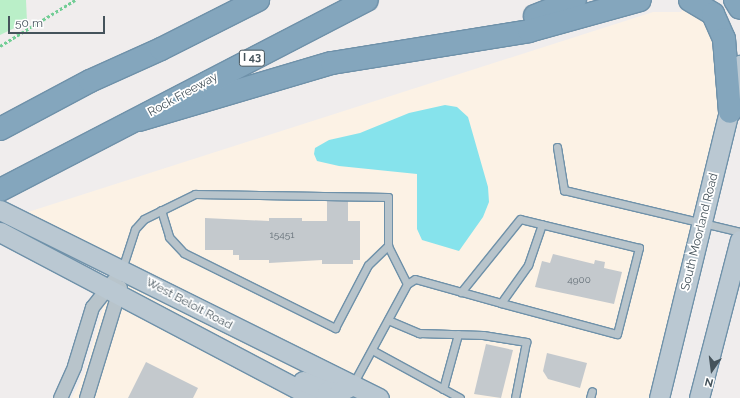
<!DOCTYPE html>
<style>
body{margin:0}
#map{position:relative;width:740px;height:398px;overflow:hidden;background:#f0eded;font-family:Raleway,sans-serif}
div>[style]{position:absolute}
.commercial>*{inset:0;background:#fcf2e5}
.green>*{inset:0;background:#baefc8}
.water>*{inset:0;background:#86e3ec}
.building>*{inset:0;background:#c4c9cd}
.path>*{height:2.5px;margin-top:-1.25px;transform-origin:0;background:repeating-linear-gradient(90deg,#72cd95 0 3px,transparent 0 5px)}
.roads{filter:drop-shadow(1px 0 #6f91a9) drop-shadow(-1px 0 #6f91a9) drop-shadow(0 1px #6f91a9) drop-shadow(0 -1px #6f91a9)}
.service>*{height:7px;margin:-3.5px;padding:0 3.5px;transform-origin:3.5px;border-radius:3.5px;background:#b8c4cb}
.minor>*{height:13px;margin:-6.5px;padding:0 6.5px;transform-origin:6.5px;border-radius:6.5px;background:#b8c4cb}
.secondary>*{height:19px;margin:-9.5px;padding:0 9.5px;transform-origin:9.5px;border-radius:9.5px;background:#bac8d2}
.motorway>*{height:22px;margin:-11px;padding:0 11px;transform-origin:11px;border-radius:11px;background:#84a6bd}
span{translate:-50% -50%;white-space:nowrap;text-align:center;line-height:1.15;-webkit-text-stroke:3.5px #fff;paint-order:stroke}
.number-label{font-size:10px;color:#657078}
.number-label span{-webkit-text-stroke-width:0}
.shield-label span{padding:1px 3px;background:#fff;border:1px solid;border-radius:3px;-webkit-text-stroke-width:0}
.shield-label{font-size:11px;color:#45535b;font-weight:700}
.street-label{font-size:12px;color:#45535b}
.north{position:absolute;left:692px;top:350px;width:40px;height:40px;-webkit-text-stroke:3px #fff;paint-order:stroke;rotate:194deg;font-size:11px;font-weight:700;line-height:16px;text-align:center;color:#45535b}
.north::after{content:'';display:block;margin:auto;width:14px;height:18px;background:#45535b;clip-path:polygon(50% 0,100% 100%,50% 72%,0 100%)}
.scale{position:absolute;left:8px;top:16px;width:97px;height:18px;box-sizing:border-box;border:2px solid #45535b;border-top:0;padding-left:5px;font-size:12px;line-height:14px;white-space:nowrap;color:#45535b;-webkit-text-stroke:3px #fff;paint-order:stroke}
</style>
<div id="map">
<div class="commercial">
<i style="clip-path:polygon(689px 0,713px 14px,730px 112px,659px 398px,72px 398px,85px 372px,112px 275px,0 221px,653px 12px,681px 12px)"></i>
</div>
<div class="green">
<i style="clip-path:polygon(0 0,26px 0,27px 22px,0 35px)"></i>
</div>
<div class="water">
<i style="clip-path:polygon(445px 105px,457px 107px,468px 117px,488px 187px,489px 202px,483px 217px,459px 251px,422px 240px,417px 229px,417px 174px,339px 166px,317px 161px,314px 154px,315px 148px,329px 140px,360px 133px,409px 113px)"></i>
</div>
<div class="building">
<i style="clip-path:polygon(327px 201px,348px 201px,348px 221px,360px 221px,360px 260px,353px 260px,353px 264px,322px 264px,322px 260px,269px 263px,269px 260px,239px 260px,239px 255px,233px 255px,233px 250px,205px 250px,205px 218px,269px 221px,269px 218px,302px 218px,302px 221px,327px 221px)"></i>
<i style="clip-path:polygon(553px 254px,594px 264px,595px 260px,605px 262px,604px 268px,622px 272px,614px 304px,535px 287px,542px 261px,550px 263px)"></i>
<i style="clip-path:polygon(486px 344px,513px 350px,501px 398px,474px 394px)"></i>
<i style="clip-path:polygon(547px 353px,587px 363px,580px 388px,548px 379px,543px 371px)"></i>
<i style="clip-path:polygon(146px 362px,198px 388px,193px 398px,128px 398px)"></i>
</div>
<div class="path">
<i style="left:0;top:46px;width:88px;rotate:-31.5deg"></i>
</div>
<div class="roads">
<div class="service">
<i style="left:557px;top:147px;width:44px;rotate:80.8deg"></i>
<i style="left:564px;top:190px;width:181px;rotate:13.4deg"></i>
<i style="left:161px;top:210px;width:28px;rotate:73deg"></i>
<i style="left:169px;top:237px;width:22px;rotate:47deg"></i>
<i style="left:184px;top:253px;width:169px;rotate:26.4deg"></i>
<i style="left:335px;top:328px;width:71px;rotate:-62.4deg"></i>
<i style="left:368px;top:265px;width:28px;rotate:-44deg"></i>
<i style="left:122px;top:269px;width:42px;rotate:-72deg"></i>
<i style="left:135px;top:229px;width:13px;rotate:-48deg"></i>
<i style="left:144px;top:219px;width:57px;rotate:-26.1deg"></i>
<i style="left:195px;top:194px;width:193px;rotate:0.9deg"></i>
<i style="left:388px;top:197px;width:49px;rotate:90deg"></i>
<i style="left:388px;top:246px;width:42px;rotate:63.4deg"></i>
<i style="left:501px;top:303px;width:47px;rotate:-54.6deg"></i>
<i style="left:528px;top:265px;width:43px;rotate:-71.1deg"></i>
<i style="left:388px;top:320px;width:34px;rotate:23deg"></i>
<i style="left:419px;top:333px;width:64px;rotate:1.8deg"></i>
<i style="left:483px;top:335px;width:44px;rotate:9.2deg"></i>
<i style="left:526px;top:342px;width:57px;rotate:101.1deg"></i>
<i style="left:372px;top:350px;width:100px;rotate:28.6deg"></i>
<i style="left:353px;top:384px;width:114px;rotate:-61.6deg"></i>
<i style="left:407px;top:284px;width:9px;rotate:-32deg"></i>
<i style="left:415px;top:279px;width:89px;rotate:15.6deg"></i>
<i style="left:501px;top:303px;width:120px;rotate:15deg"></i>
<i style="left:617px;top:334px;width:89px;rotate:-75.7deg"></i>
<i style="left:639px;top:248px;width:122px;rotate:-166.3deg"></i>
<i style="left:520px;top:219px;width:94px;rotate:128.9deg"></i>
<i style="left:443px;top:389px;width:57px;rotate:-74.7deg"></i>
<i style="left:590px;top:398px;width:7px;rotate:-74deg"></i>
</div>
<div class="minor">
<i style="left:60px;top:398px;width:35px;rotate:-66deg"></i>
<i style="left:74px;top:366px;width:62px;rotate:-73deg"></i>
<i style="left:92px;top:307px;width:48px;rotate:-51.7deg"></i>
<i style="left:86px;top:398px;width:116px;rotate:-73deg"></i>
</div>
<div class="secondary">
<i style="left:0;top:210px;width:423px;rotate:26.4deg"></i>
<i style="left:0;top:232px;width:356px;rotate:27.8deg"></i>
<i style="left:303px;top:381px;width:26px;rotate:23deg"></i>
<i style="left:327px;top:391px;width:12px;rotate:5deg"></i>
<i style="left:339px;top:392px;width:16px;rotate:-27deg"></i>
<i style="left:659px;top:398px;width:343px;rotate:-76.3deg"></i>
<i style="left:699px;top:398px;width:163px;rotate:-75.5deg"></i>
</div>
<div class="motorway">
<i style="left:690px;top:0;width:27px;rotate:31deg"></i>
<i style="left:713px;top:14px;width:27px;rotate:66deg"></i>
<i style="left:724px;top:39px;width:73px;rotate:85.3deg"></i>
<i style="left:735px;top:0;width:9px;rotate:58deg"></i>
<i style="left:535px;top:16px;width:43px;rotate:-21.8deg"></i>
<i style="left:139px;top:120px;width:201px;rotate:-16.5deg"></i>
<i style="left:332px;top:63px;width:200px;rotate:-9.2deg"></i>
<i style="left:529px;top:31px;width:115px;rotate:-15.6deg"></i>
<i style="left:0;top:129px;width:102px;rotate:-28.1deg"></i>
<i style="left:90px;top:81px;width:78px;rotate:-24.3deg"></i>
<i style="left:161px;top:49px;width:109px;rotate:-26.8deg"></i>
<i style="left:0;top:190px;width:413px;rotate:-27.4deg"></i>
</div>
</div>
<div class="number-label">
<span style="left:282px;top:235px">15451</span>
<span style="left:579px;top:280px">4900</span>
</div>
<div class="shield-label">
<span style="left:252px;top:58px">I 43</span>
</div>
<div class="street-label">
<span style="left:183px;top:95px;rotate:-29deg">Rock Freeway</span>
<span style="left:700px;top:232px;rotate:-76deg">South Moorland Road</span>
<span style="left:189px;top:304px;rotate:28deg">West Beloit Road</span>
</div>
<div class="north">N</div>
<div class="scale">50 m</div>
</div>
